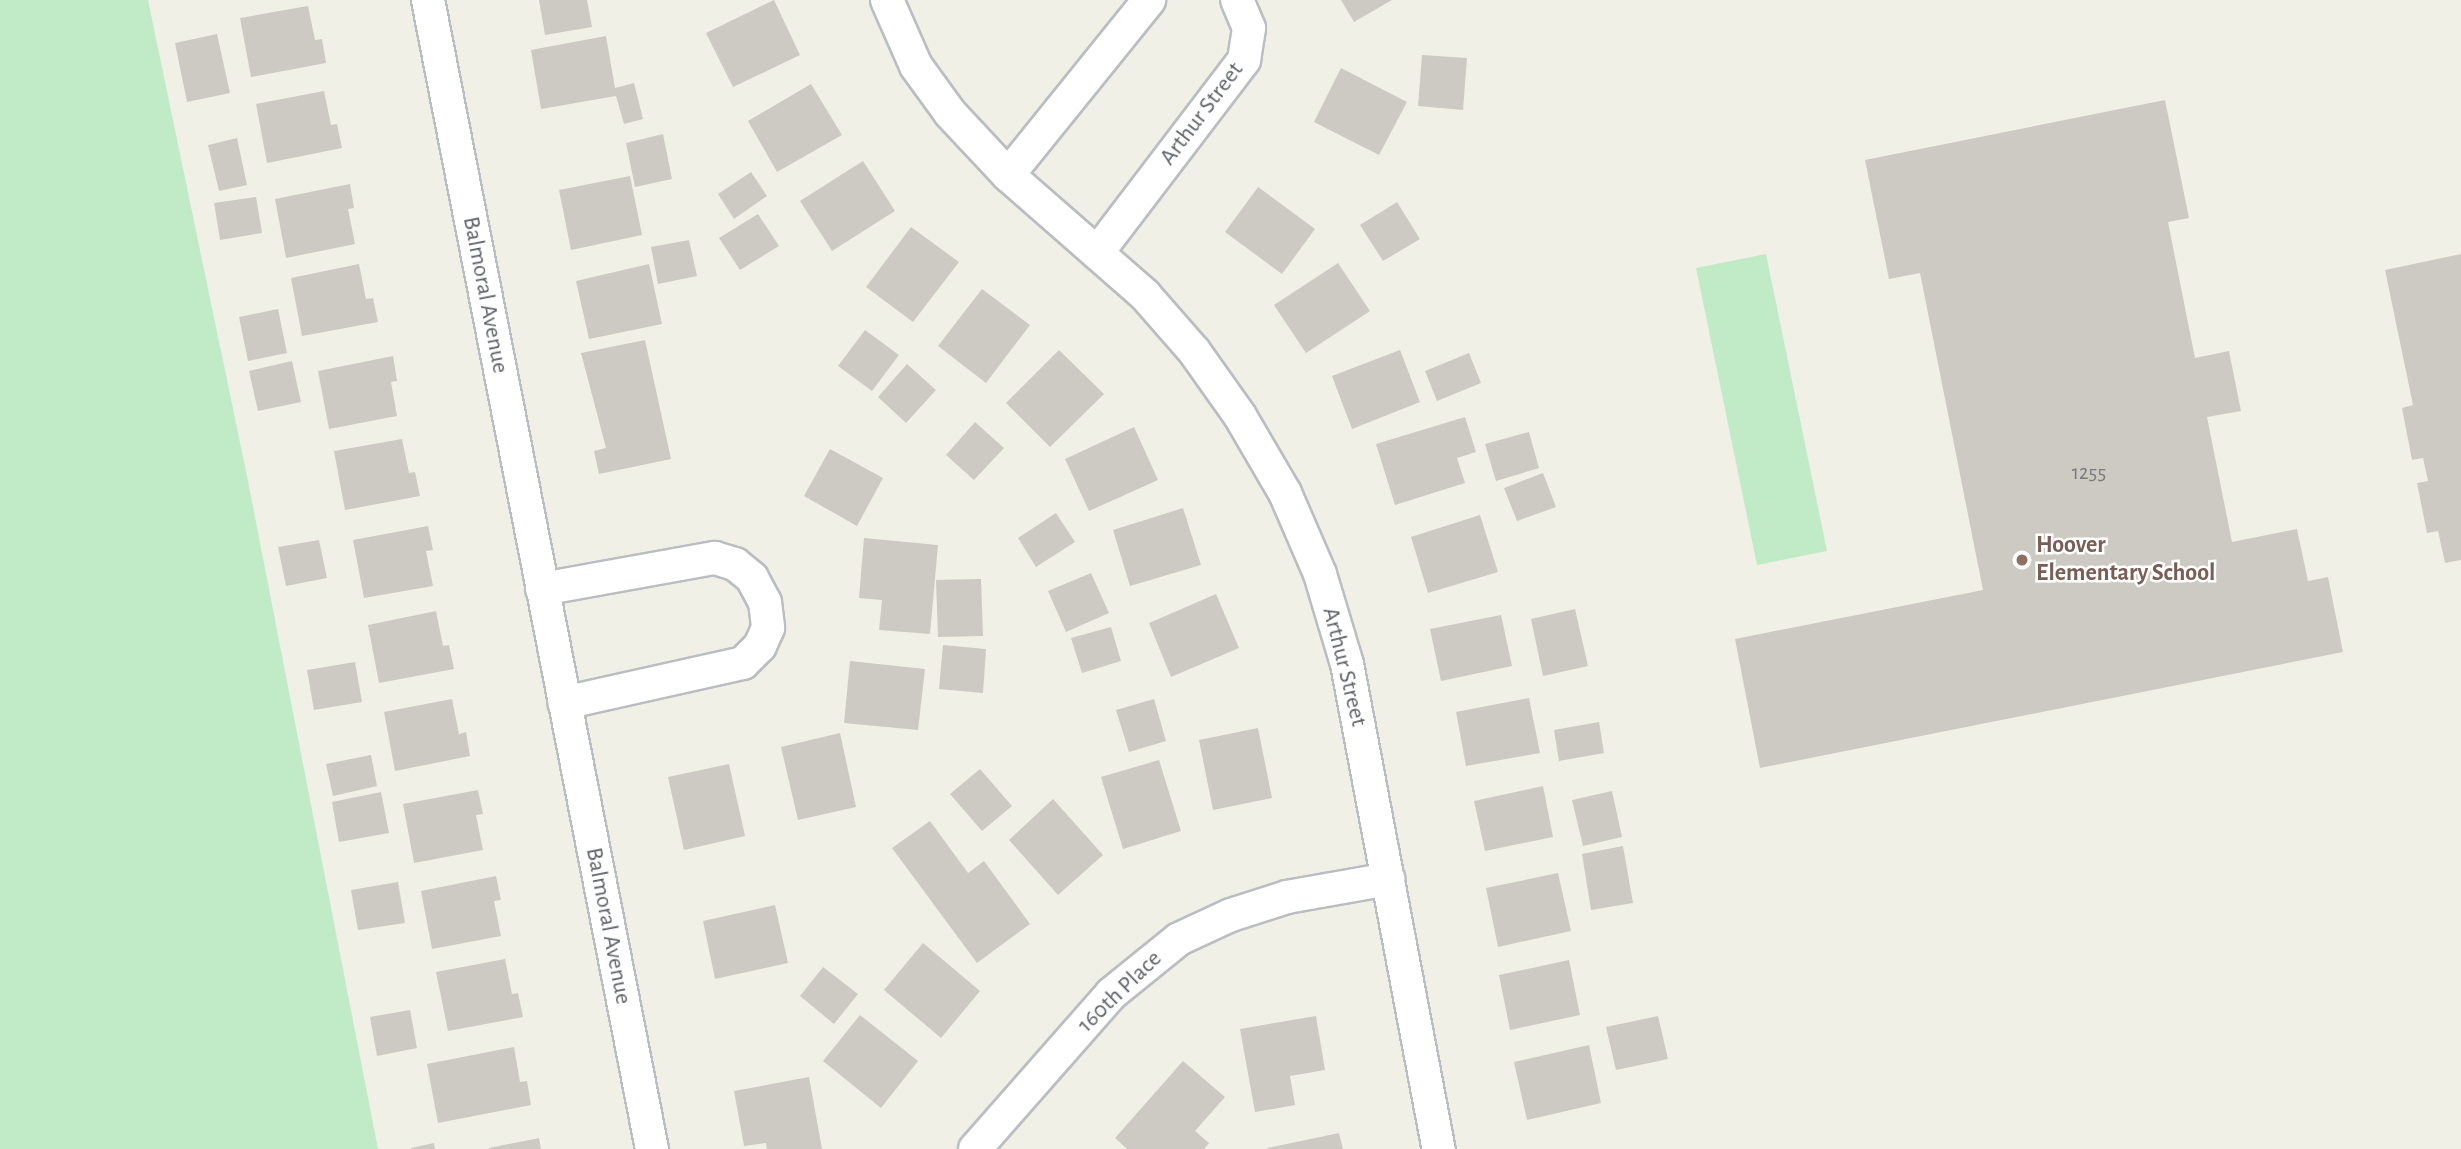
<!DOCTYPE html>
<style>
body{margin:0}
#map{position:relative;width:2461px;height:1149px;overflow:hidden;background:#f1f0e6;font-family:"Alegreya Sans",sans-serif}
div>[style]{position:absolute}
.green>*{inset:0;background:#c0ebc6}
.building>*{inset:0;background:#cccac2}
.roads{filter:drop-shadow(2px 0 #babdc2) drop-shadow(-2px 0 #babdc2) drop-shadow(0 2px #babdc2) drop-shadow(0 -2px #babdc2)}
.minor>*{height:32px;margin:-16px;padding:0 16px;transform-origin:16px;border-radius:16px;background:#fff}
.dots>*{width:19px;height:19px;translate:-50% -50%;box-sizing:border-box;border:4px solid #fff;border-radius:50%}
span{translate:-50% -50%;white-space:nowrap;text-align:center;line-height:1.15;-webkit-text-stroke:5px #fff;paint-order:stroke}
.number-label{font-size:21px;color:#797a7e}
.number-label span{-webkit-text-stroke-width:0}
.street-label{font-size:24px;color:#5d6068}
.education-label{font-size:24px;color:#785e54;font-weight:700}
.left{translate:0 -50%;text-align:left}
</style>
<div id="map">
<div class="green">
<i style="clip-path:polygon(0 0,148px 0,247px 476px,378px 1149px,0 1149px)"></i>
<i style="clip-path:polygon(1766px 254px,1827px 551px,1757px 565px,1696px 268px)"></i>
</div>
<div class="building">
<i style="clip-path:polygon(539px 0,587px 0,592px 27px,545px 35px)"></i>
<i style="clip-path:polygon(774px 0,800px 55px,733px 87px,706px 33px)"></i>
<i style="clip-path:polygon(1341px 0,1392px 0,1354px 22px)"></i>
<i style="clip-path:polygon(308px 6px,315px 40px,322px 39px,326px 63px,251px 77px,240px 18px)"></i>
<i style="clip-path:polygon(217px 34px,230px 93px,187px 102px,175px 43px)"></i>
<i style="clip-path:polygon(606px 36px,615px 88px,634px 83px,643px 119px,624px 124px,616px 96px,541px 109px,531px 50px)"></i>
<i style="clip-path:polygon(1422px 55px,1467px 58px,1463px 110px,1418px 106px)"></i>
<i style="clip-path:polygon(1341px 68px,1407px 102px,1379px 155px,1314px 122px)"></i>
<i style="clip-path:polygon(811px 84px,842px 135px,777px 172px,748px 121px)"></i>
<i style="clip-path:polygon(324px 91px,331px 125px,337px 124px,342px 148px,267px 163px,256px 104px)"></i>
<i style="clip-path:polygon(2165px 100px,2189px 218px,2168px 222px,2195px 358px,2229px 351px,2241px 411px,2207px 417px,2232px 542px,2297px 529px,2308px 581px,2328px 577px,2343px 652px,1760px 768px,1735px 639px,1983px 590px,1920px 273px,1889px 279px,1865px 160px)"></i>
<i style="clip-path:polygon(663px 134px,672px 179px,635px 187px,626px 143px)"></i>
<i style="clip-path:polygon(237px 138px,247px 185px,219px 191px,208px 145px)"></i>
<i style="clip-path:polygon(863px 161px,895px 211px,832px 251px,800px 201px)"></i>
<i style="clip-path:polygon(751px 172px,767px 196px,734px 219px,718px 194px)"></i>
<i style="clip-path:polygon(630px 176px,642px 235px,571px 250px,559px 190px)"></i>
<i style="clip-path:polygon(350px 184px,354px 208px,348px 209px,355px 244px,286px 258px,275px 199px)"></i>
<i style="clip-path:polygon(1258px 187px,1315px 229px,1282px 274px,1225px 232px)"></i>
<i style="clip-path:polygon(256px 197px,262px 233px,220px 240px,214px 203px)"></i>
<i style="clip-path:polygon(1397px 202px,1420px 239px,1383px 261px,1360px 225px)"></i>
<i style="clip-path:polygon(758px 214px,779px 246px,740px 270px,719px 238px)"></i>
<i style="clip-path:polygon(911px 227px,959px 262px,913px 322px,866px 287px)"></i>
<i style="clip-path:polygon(689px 240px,697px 276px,658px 284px,651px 247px)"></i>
<i style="clip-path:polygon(2461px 254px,2461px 560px,2445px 563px,2438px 531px,2427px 533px,2417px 483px,2428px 481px,2423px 458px,2412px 460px,2402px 408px,2413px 405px,2385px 270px)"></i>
<i style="clip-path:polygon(1338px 263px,1370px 311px,1306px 353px,1274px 305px)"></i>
<i style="clip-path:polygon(359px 264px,366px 299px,373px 298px,378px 322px,302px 336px,291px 278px)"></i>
<i style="clip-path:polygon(649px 264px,662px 324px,589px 339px,576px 281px)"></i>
<i style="clip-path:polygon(982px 289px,1030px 325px,986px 383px,938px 346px)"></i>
<i style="clip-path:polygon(278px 309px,287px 353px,248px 361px,239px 317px)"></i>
<i style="clip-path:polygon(865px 330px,899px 355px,872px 391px,838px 366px)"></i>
<i style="clip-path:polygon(645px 340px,671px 459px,599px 474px,594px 451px,606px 448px,581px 353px)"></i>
<i style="clip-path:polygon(1059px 350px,1104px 394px,1050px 447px,1006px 403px)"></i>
<i style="clip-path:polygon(1400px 350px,1420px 402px,1352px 429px,1332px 376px)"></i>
<i style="clip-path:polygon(1469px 353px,1481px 383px,1437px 401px,1425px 371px)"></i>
<i style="clip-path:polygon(393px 356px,397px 381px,391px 382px,397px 416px,329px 429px,318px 371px)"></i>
<i style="clip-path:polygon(292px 361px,301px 402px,258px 411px,249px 371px)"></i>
<i style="clip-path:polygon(907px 364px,936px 390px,906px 423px,878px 397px)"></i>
<i style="clip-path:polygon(1465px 417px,1476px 452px,1457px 458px,1465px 483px,1395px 505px,1376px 444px)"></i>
<i style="clip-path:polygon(975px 422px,1004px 448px,974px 480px,946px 455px)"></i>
<i style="clip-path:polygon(1134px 427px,1158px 480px,1089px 511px,1065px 459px)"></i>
<i style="clip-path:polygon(1529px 432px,1539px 468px,1496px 481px,1485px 444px)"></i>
<i style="clip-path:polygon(402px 439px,409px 473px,415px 472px,420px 496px,345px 510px,334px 451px)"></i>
<i style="clip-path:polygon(830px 449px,883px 478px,857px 526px,804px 496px)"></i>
<i style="clip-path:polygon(1543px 473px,1556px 507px,1517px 521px,1504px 488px)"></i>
<i style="clip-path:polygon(1183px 508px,1201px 565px,1130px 586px,1113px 530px)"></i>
<i style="clip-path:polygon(1056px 513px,1075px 542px,1036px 567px,1018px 538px)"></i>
<i style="clip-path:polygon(1480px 515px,1498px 572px,1428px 593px,1411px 537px)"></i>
<i style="clip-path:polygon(428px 526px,433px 550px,426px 551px,433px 586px,364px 598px,353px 540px)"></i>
<i style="clip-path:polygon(864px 538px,938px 545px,930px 634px,879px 630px,882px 600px,859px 598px)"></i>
<i style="clip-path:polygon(319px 540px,327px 578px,286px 586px,278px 547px)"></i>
<i style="clip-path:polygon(1091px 573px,1109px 613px,1066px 632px,1048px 591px)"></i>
<i style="clip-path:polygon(981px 579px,983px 636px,938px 637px,936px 580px)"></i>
<i style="clip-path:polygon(1216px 594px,1239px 648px,1171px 677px,1149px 623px)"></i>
<i style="clip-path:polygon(1575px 609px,1588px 666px,1543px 676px,1531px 619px)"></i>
<i style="clip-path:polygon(436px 611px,443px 646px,449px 645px,454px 669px,379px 683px,368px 625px)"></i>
<i style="clip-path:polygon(1501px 615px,1512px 666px,1441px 681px,1430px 629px)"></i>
<i style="clip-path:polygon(1111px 627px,1121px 661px,1082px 673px,1071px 638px)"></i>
<i style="clip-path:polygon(943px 645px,986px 649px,983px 693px,939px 689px)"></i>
<i style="clip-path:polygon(850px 661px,925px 669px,918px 730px,844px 723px)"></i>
<i style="clip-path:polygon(355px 662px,362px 702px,314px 710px,307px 670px)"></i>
<i style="clip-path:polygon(1529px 698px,1540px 753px,1466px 766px,1456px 712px)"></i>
<i style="clip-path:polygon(452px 699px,459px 734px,466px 732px,470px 756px,395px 771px,384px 712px)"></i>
<i style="clip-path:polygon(1154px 699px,1166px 741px,1129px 752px,1116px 710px)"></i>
<i style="clip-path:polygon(1599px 722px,1604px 753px,1559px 761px,1554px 730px)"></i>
<i style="clip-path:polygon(1258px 728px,1272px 798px,1213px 810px,1199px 740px)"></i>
<i style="clip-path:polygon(840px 733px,856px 807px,798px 820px,781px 747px)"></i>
<i style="clip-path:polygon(371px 755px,377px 786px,333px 796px,326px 764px)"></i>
<i style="clip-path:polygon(1159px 760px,1181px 831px,1123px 849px,1101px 777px)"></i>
<i style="clip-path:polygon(729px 764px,745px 836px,684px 850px,668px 777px)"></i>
<i style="clip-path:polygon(980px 769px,1012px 806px,982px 831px,950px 794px)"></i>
<i style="clip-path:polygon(1543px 786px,1553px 837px,1485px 851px,1474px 801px)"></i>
<i style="clip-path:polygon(478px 790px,483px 814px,476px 815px,483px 850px,414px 863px,403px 804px)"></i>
<i style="clip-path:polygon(1612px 791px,1622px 837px,1583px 846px,1572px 800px)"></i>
<i style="clip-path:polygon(381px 792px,389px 833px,339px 842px,332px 802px)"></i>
<i style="clip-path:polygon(1053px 799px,1103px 855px,1058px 895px,1009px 840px)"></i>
<i style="clip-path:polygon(930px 821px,968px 873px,984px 861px,1030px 924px,977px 963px,892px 848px)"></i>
<i style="clip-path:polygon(1623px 846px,1633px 903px,1591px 910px,1582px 854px)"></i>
<i style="clip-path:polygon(1558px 873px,1571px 931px,1498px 947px,1486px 888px)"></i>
<i style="clip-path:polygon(496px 876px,501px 900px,494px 901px,501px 936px,432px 949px,421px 891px)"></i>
<i style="clip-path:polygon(398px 882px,405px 923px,358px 930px,351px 890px)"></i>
<i style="clip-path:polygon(775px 905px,788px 963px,715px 979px,703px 921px)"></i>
<i style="clip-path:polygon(923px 943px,980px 991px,941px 1038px,884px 990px)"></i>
<i style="clip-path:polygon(505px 959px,512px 994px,518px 993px,523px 1017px,448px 1031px,436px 972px)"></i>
<i style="clip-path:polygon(1569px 960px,1580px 1015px,1510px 1030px,1499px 975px)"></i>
<i style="clip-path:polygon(823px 967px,858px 994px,834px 1024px,800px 996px)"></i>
<i style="clip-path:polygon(410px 1010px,417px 1048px,377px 1056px,370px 1017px)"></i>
<i style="clip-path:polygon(860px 1015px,918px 1061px,881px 1108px,823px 1061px)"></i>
<i style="clip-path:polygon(1316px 1016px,1325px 1070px,1290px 1076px,1295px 1105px,1255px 1112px,1240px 1029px)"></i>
<i style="clip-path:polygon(1658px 1016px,1668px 1059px,1616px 1070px,1606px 1027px)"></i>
<i style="clip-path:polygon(1589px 1045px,1601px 1103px,1527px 1120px,1514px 1062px)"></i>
<i style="clip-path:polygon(514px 1047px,520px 1082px,527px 1081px,531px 1105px,438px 1123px,427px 1064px)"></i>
<i style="clip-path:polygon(1183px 1061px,1225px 1097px,1195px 1131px,1209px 1143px,1204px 1149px,1127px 1149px,1115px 1138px)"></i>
<i style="clip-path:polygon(809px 1077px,822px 1149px,767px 1149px,766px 1143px,744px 1146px,734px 1091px)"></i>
<i style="clip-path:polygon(1339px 1133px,1343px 1149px,1268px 1149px,1267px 1148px)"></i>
<i style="clip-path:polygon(539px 1138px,541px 1149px,489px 1149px,489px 1148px)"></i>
<i style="clip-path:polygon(434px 1143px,435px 1149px,411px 1149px,411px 1148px)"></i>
</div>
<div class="roads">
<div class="minor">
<i style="left:428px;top:0;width:1171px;rotate:78.97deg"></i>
<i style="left:887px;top:0;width:72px;rotate:66.3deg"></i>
<i style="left:916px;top:66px;width:58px;rotate:54.1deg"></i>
<i style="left:950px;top:113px;width:85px;rotate:46.9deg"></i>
<i style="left:1008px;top:175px;width:182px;rotate:41.2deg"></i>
<i style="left:1145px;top:295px;width:74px;rotate:48.8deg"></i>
<i style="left:1194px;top:351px;width:80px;rotate:54.7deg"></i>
<i style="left:1240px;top:416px;width:89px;rotate:59.7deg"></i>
<i style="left:1285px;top:493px;width:88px;rotate:66.6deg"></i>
<i style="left:1320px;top:574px;width:94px;rotate:73.3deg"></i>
<i style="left:1347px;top:664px;width:494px;rotate:79.3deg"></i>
<i style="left:1008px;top:175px;width:225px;rotate:-51.1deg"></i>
<i style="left:1097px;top:253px;width:243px;rotate:-52.7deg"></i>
<i style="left:1244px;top:60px;width:32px;rotate:-81deg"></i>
<i style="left:1249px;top:28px;width:30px;rotate:-113deg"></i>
<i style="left:542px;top:589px;width:176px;rotate:-10.2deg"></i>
<i style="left:715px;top:558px;width:21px;rotate:17deg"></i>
<i style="left:735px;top:564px;width:22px;rotate:39deg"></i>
<i style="left:752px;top:578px;width:27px;rotate:62deg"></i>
<i style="left:765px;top:602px;width:26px;rotate:83deg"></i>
<i style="left:768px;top:628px;width:20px;rotate:114deg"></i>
<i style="left:760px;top:646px;width:24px;rotate:135deg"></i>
<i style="left:743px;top:663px;width:183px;rotate:167.4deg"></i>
<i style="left:975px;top:1149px;width:206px;rotate:-48.7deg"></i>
<i style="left:1111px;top:994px;width:87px;rotate:-39deg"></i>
<i style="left:1179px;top:939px;width:57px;rotate:-24.8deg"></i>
<i style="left:1231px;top:915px;width:59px;rotate:-17.8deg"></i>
<i style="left:1287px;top:897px;width:103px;rotate:-10.1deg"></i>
</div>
</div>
<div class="dots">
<i style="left:2022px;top:560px;background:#8d6e63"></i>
</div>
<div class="number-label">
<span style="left:2089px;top:473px">1255</span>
</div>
<div class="street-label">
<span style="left:1202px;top:114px;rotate:-53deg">Arthur Street</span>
<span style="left:485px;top:295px;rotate:79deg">Balmoral Avenue</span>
<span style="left:1344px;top:667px;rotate:76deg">Arthur Street</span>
<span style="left:608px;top:926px;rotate:79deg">Balmoral Avenue</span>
<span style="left:1120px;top:992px;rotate:-44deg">160th Place</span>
</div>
<div class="education-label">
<span class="left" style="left:2036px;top:560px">Hoover<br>Elementary School</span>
</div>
</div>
